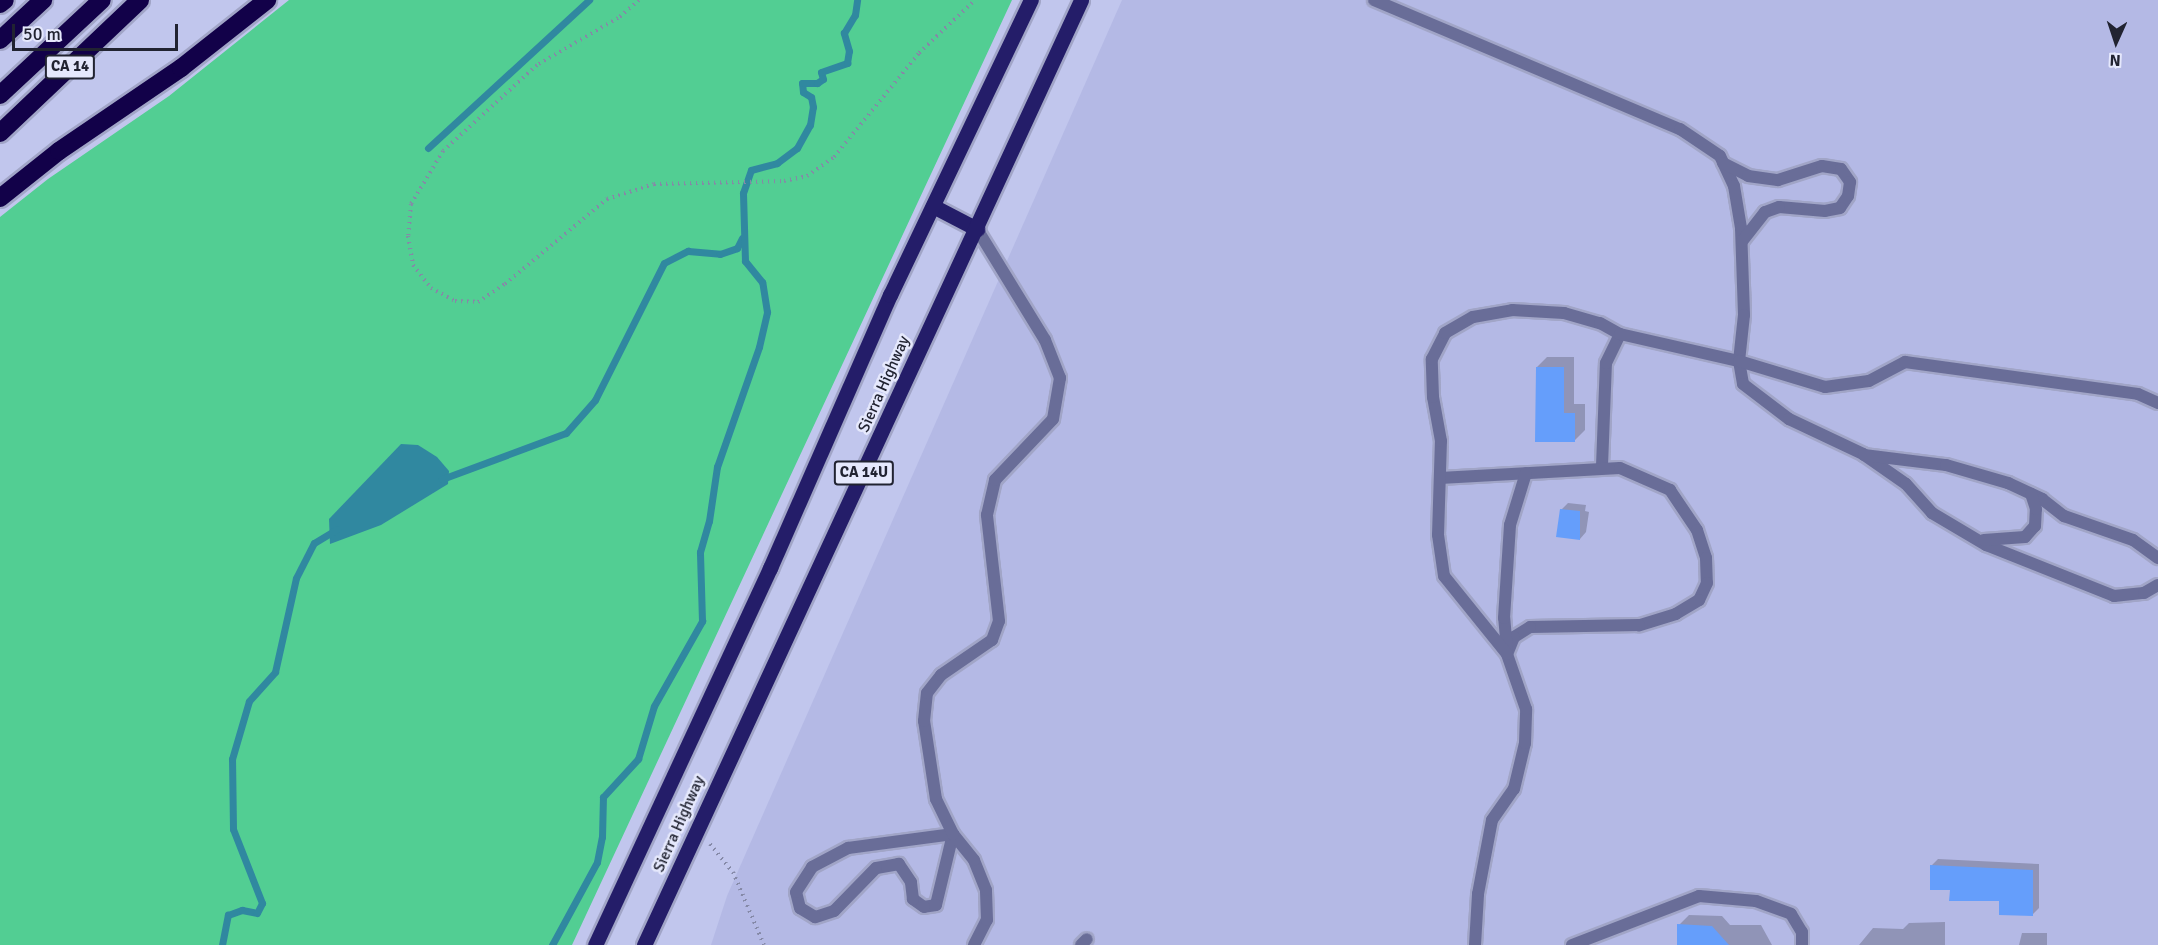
<!DOCTYPE html>
<style>
body{margin:0}
#map{position:relative;width:2158px;height:945px;overflow:hidden;background:#c1c6ed;font-family:Signika,sans-serif}
div>[style]{position:absolute}
.built>*{inset:0;background:#b4b9e5}
.green>*{inset:0;background:#52ce93}
.water>*{inset:0;background:#3088a0}
.shadow>*{inset:0;background:#0003}
.stream>*{height:7px;margin:-3.5px;padding:0 3.5px;transform-origin:3.5px;border-radius:3.5px;background:#3088a0}
.building>*{inset:0;background:#659efb}
.path>*{height:4px;margin-top:-2px;transform-origin:0;background:repeating-linear-gradient(90deg,#8589a7 0 1.5px,transparent 0 6px)}
.roads{filter:drop-shadow(2px 0 #a1a5c7) drop-shadow(-2px 0 #a1a5c7) drop-shadow(0 2px #a1a5c7) drop-shadow(0 -2px #a1a5c7)}
.service>*{height:12px;margin:-6px;padding:0 6px;transform-origin:6px;border-radius:6px;background:#696d98}
.primary>*{height:15px;margin:-7.5px;padding:0 7.5px;transform-origin:7.5px;border-radius:7.5px;background:#241d69}
.motorway>*{height:18px;margin:-9px;padding:0 9px;transform-origin:9px;border-radius:9px;background:#120149}
span{translate:-50% -50%;white-space:nowrap;text-align:center;line-height:1.15;-webkit-text-stroke:5px #e5e8fc;paint-order:stroke}
.shield-label span{padding:2px 4px;background:#e5e8fc;border:2px solid;border-radius:4px;-webkit-text-stroke-width:0}
.shield-label{font-size:15px;color:#212331;font-weight:700}
.street-label{font-size:16px;color:#212331}
.north{position:absolute;left:2086px;top:12px;width:60px;height:60px;-webkit-text-stroke:4px #e5e8fc;paint-order:stroke;rotate:183deg;font-size:16px;font-weight:700;line-height:24px;text-align:center;color:#212331}
.north::after{content:'';display:block;margin:auto;width:21px;height:27px;background:#212331;clip-path:polygon(50% 0,100% 100%,50% 72%,0 100%)}
.scale{position:absolute;left:12px;top:24px;width:166px;height:27px;box-sizing:border-box;border:3px solid #212331;border-top:0;padding-left:8px;font-size:18px;line-height:21px;white-space:nowrap;color:#212331;-webkit-text-stroke:4px #e5e8fc;paint-order:stroke}
</style>
<div id="map">
<div class="built">
<i style="clip-path:polygon(1122px 0,2158px 0,2158px 945px,711px 945px,727px 896px)"></i>
</div>
<div class="green">
<i style="clip-path:polygon(289px 0,1012px 0,572px 945px,0 945px,0 217px,48px 179px,169px 96px)"></i>
</div>
<div class="water">
<i style="clip-path:polygon(401px 444px,418px 445px,437px 457px,449px 471px,448px 484px,381px 525px,330px 544px,329px 519px)"></i>
</div>
<div class="shadow">
<i style="clip-path:polygon(1547px 357px,1574px 357px,1574px 404px,1585px 404px,1585px 430px,1575px 440px,1537px 367px)"></i>
<i style="clip-path:polygon(1568px 503px,1586px 505px,1585px 511px,1589px 512px,1586px 532px,1580px 539px,1561px 510px)"></i>
<i style="clip-path:polygon(1938px 859px,2039px 864px,2039px 908px,2033px 914px,2001px 900px,1951px 889px,1931px 866px)"></i>
<i style="clip-path:polygon(1689px 915px,1722px 916px,1730px 925px,1761px 925px,1772px 945px,1678px 945px,1679px 925px)"></i>
<i style="clip-path:polygon(1945px 922px,1945px 945px,1859px 945px,1873px 928px,1903px 929px,1909px 923px)"></i>
<i style="clip-path:polygon(2022px 933px,2047px 933px,2047px 945px,2019px 945px)"></i>
</div>
<div class="stream">
<i style="left:428px;top:148px;width:219px;rotate:-42.6deg"></i>
<i style="left:442px;top:479px;width:132px;rotate:-20.4deg"></i>
<i style="left:566px;top:433px;width:44px;rotate:-48.7deg"></i>
<i style="left:595px;top:400px;width:153px;rotate:-63.3deg"></i>
<i style="left:664px;top:263px;width:27px;rotate:-27deg"></i>
<i style="left:688px;top:251px;width:32px;rotate:5deg"></i>
<i style="left:720px;top:254px;width:18px;rotate:-19deg"></i>
<i style="left:737px;top:248px;width:11px;rotate:-63deg"></i>
<i style="left:222px;top:945px;width:31px;rotate:-79deg"></i>
<i style="left:228px;top:915px;width:15px;rotate:-20deg"></i>
<i style="left:242px;top:910px;width:15px;rotate:11deg"></i>
<i style="left:257px;top:913px;width:11px;rotate:-63deg"></i>
<i style="left:262px;top:903px;width:79px;rotate:-111.4deg"></i>
<i style="left:233px;top:829px;width:70px;rotate:-90.8deg"></i>
<i style="left:232px;top:759px;width:60px;rotate:-73.7deg"></i>
<i style="left:249px;top:701px;width:39px;rotate:-48deg"></i>
<i style="left:275px;top:672px;width:96px;rotate:-77.4deg"></i>
<i style="left:296px;top:578px;width:39px;rotate:-63deg"></i>
<i style="left:314px;top:543px;width:27px;rotate:-31deg"></i>
<i style="left:552px;top:945px;width:94px;rotate:-61.5deg"></i>
<i style="left:597px;top:862px;width:25px;rotate:-79deg"></i>
<i style="left:602px;top:837px;width:40px;rotate:-88.6deg"></i>
<i style="left:603px;top:797px;width:52px;rotate:-47.4deg"></i>
<i style="left:638px;top:759px;width:55px;rotate:-73.2deg"></i>
<i style="left:654px;top:706px;width:98px;rotate:-60.5deg"></i>
<i style="left:702px;top:621px;width:69px;rotate:-91.7deg"></i>
<i style="left:700px;top:552px;width:32px;rotate:-74deg"></i>
<i style="left:709px;top:521px;width:55px;rotate:-81.6deg"></i>
<i style="left:717px;top:467px;width:127px;rotate:-70.7deg"></i>
<i style="left:759px;top:347px;width:36px;rotate:-77deg"></i>
<i style="left:767px;top:312px;width:30px;rotate:-99deg"></i>
<i style="left:762px;top:282px;width:27px;rotate:-129deg"></i>
<i style="left:745px;top:261px;width:68px;rotate:-91.7deg"></i>
<i style="left:743px;top:193px;width:24px;rotate:-71deg"></i>
<i style="left:751px;top:170px;width:27px;rotate:-15deg"></i>
<i style="left:777px;top:163px;width:25px;rotate:-37deg"></i>
<i style="left:797px;top:148px;width:26px;rotate:-61deg"></i>
<i style="left:810px;top:125px;width:18px;rotate:-81deg"></i>
<i style="left:813px;top:107px;width:10px;rotate:-101deg"></i>
<i style="left:811px;top:97px;width:9px;rotate:-148deg"></i>
<i style="left:803px;top:92px;width:9px;rotate:-96deg"></i>
<i style="left:802px;top:83px;width:15px"></i>
<i style="left:817px;top:83px;width:7px;rotate:-34deg"></i>
<i style="left:823px;top:79px;width:7px;rotate:-106deg"></i>
<i style="left:821px;top:72px;width:28px;rotate:-19deg"></i>
<i style="left:847px;top:63px;width:12px;rotate:-81deg"></i>
<i style="left:849px;top:51px;width:19px;rotate:-106deg"></i>
<i style="left:844px;top:33px;width:21px;rotate:-59deg"></i>
<i style="left:855px;top:15px;width:15px;rotate:-82deg"></i>
</div>
<div class="building">
<i style="clip-path:polygon(1536px 367px,1564px 367px,1564px 413px,1575px 413px,1575px 442px,1535px 442px)"></i>
<i style="clip-path:polygon(1560px 509px,1580px 511px,1580px 540px,1556px 537px)"></i>
<i style="clip-path:polygon(1930px 865px,2033px 870px,2033px 916px,1999px 915px,1999px 901px,1949px 901px,1950px 890px,1930px 890px)"></i>
<i style="clip-path:polygon(1677px 924px,1712px 926px,1729px 945px,1677px 945px)"></i>
</div>
<div class="path">
<i style="left:639px;top:0;width:28px;rotate:139deg"></i>
<i style="left:618px;top:18px;width:94px;rotate:149.9deg"></i>
<i style="left:537px;top:65px;width:127px;rotate:137.5deg"></i>
<i style="left:443px;top:151px;width:62px;rotate:121.1deg"></i>
<i style="left:411px;top:204px;width:32px;rotate:95deg"></i>
<i style="left:408px;top:236px;width:29px;rotate:80deg"></i>
<i style="left:413px;top:265px;width:29px;rotate:52deg"></i>
<i style="left:431px;top:288px;width:27px;rotate:28deg"></i>
<i style="left:455px;top:301px;width:23px;rotate:2deg"></i>
<i style="left:478px;top:302px;width:32px;rotate:-34deg"></i>
<i style="left:505px;top:284px;width:133px;rotate:-39.8deg"></i>
<i style="left:607px;top:199px;width:49px;rotate:-17.7deg"></i>
<i style="left:654px;top:184px;width:130px;rotate:-1.3deg"></i>
<i style="left:784px;top:181px;width:24px;rotate:-12deg"></i>
<i style="left:807px;top:176px;width:33px;rotate:-35deg"></i>
<i style="left:834px;top:157px;width:134px;rotate:-50.7deg"></i>
<i style="left:919px;top:53px;width:77px;rotate:-43.4deg"></i>
<i style="left:710px;top:844px;width:36px;rotate:51deg"></i>
<i style="left:733px;top:872px;width:79px;rotate:67deg"></i>
</div>
<div class="roads">
<div class="service">
<i style="left:1374px;top:0;width:332px;rotate:22.9deg"></i>
<i style="left:1680px;top:129px;width:48px;rotate:34deg"></i>
<i style="left:1720px;top:156px;width:33px;rotate:65deg"></i>
<i style="left:1734px;top:186px;width:43px;rotate:80.5deg"></i>
<i style="left:1741px;top:228px;width:87px;rotate:88deg"></i>
<i style="left:1744px;top:315px;width:46px;rotate:96.2deg"></i>
<i style="left:1739px;top:361px;width:23px;rotate:80deg"></i>
<i style="left:1743px;top:384px;width:58px;rotate:37.3deg"></i>
<i style="left:1789px;top:419px;width:82px;rotate:25.3deg"></i>
<i style="left:1863px;top:454px;width:52px;rotate:34.9deg"></i>
<i style="left:1906px;top:484px;width:39px;rotate:48deg"></i>
<i style="left:1932px;top:513px;width:63px;rotate:30.7deg"></i>
<i style="left:1986px;top:545px;width:138px;rotate:21.7deg"></i>
<i style="left:2114px;top:596px;width:30px;rotate:-6deg"></i>
<i style="left:2144px;top:593px;width:16px;rotate:-30deg"></i>
<i style="left:1723px;top:163px;width:28px;rotate:27deg"></i>
<i style="left:1748px;top:176px;width:30px;rotate:8deg"></i>
<i style="left:1778px;top:180px;width:46px;rotate:-17.7deg"></i>
<i style="left:1822px;top:166px;width:19px;rotate:9deg"></i>
<i style="left:1841px;top:169px;width:16px;rotate:55deg"></i>
<i style="left:1850px;top:182px;width:14px;rotate:98deg"></i>
<i style="left:1848px;top:196px;width:14px;rotate:124deg"></i>
<i style="left:1840px;top:208px;width:15px;rotate:169deg"></i>
<i style="left:1825px;top:211px;width:46px;rotate:-175deg"></i>
<i style="left:1779px;top:207px;width:15px;rotate:160deg"></i>
<i style="left:1765px;top:212px;width:37px;rotate:128deg"></i>
<i style="left:1864px;top:455px;width:83px;rotate:7deg"></i>
<i style="left:1946px;top:465px;width:65px;rotate:16.2deg"></i>
<i style="left:2008px;top:483px;width:38px;rotate:25deg"></i>
<i style="left:2042px;top:499px;width:28px;rotate:38deg"></i>
<i style="left:2064px;top:516px;width:73px;rotate:19.2deg"></i>
<i style="left:2133px;top:540px;width:31px;rotate:36deg"></i>
<i style="left:1602px;top:466px;width:103px;rotate:-87.8deg"></i>
<i style="left:1606px;top:363px;width:32px;rotate:-64deg"></i>
<i style="left:1440px;top:478px;width:180px;rotate:-3.2deg"></i>
<i style="left:1620px;top:468px;width:55px;rotate:23.7deg"></i>
<i style="left:1670px;top:490px;width:48px;rotate:56deg"></i>
<i style="left:1697px;top:530px;width:29px;rotate:72deg"></i>
<i style="left:1706px;top:558px;width:25px;rotate:88deg"></i>
<i style="left:1707px;top:583px;width:19px;rotate:115deg"></i>
<i style="left:1699px;top:600px;width:27px;rotate:149deg"></i>
<i style="left:1676px;top:614px;width:39px;rotate:163deg"></i>
<i style="left:1639px;top:625px;width:109px;rotate:178.9deg"></i>
<i style="left:1530px;top:627px;width:19px;rotate:148deg"></i>
<i style="left:1514px;top:637px;width:18px;rotate:112deg"></i>
<i style="left:1984px;top:540px;width:41px;rotate:-4.2deg"></i>
<i style="left:2025px;top:537px;width:15px;rotate:-48deg"></i>
<i style="left:2035px;top:526px;width:17px;rotate:-87deg"></i>
<i style="left:2036px;top:509px;width:16px;rotate:-108deg"></i>
<i style="left:1507px;top:650px;width:32px;rotate:-95deg"></i>
<i style="left:1504px;top:618px;width:93px;rotate:-86.3deg"></i>
<i style="left:1510px;top:525px;width:54px;rotate:-72.9deg"></i>
<i style="left:953px;top:834px;width:73px;rotate:103.5deg"></i>
<i style="left:936px;top:905px;width:12px;rotate:171deg"></i>
<i style="left:924px;top:907px;width:14px;rotate:-144deg"></i>
<i style="left:913px;top:899px;width:17px;rotate:-97deg"></i>
<i style="left:911px;top:882px;width:22px;rotate:-124deg"></i>
<i style="left:899px;top:864px;width:23px;rotate:170deg"></i>
<i style="left:876px;top:868px;width:60px;rotate:134.3deg"></i>
<i style="left:834px;top:911px;width:20px;rotate:162deg"></i>
<i style="left:815px;top:917px;width:17px;rotate:-149deg"></i>
<i style="left:800px;top:908px;width:16px;rotate:-104deg"></i>
<i style="left:796px;top:892px;width:30px;rotate:-57deg"></i>
<i style="left:812px;top:867px;width:41px;rotate:-27.8deg"></i>
<i style="left:848px;top:848px;width:106px;rotate:-7.6deg"></i>
<i style="left:974px;top:945px;width:28px;rotate:-63deg"></i>
<i style="left:987px;top:920px;width:30px;rotate:-92deg"></i>
<i style="left:986px;top:890px;width:32px;rotate:-112deg"></i>
<i style="left:974px;top:860px;width:33px;rotate:-129deg"></i>
<i style="left:953px;top:834px;width:39px;rotate:-116deg"></i>
<i style="left:936px;top:799px;width:79px;rotate:-98.7deg"></i>
<i style="left:924px;top:721px;width:28px;rotate:-84deg"></i>
<i style="left:927px;top:693px;width:23px;rotate:-52deg"></i>
<i style="left:941px;top:675px;width:62px;rotate:-34.5deg"></i>
<i style="left:992px;top:640px;width:20px;rotate:-70deg"></i>
<i style="left:999px;top:621px;width:107px;rotate:-96.5deg"></i>
<i style="left:987px;top:515px;width:36px;rotate:-77deg"></i>
<i style="left:995px;top:480px;width:84px;rotate:-46.4deg"></i>
<i style="left:1053px;top:419px;width:42px;rotate:-80.3deg"></i>
<i style="left:1060px;top:378px;width:41px;rotate:-111.5deg"></i>
<i style="left:1045px;top:340px;width:130px;rotate:-121.5deg"></i>
<i style="left:1081px;top:945px;width:8px;rotate:-45deg"></i>
<i style="left:1475px;top:945px;width:51px;rotate:-86.6deg"></i>
<i style="left:1478px;top:894px;width:75px;rotate:-79.3deg"></i>
<i style="left:1492px;top:820px;width:38px;rotate:-55deg"></i>
<i style="left:1514px;top:789px;width:47px;rotate:-76.6deg"></i>
<i style="left:1525px;top:743px;width:34px;rotate:-88deg"></i>
<i style="left:1526px;top:709px;width:58px;rotate:-109.1deg"></i>
<i style="left:1507px;top:654px;width:100px;rotate:-128.9deg"></i>
<i style="left:1444px;top:576px;width:41px;rotate:-98.3deg"></i>
<i style="left:1438px;top:535px;width:94px;rotate:-88.2deg"></i>
<i style="left:1441px;top:441px;width:45px;rotate:-100.3deg"></i>
<i style="left:1433px;top:397px;width:38px;rotate:-92deg"></i>
<i style="left:1432px;top:359px;width:29px;rotate:-63deg"></i>
<i style="left:1445px;top:333px;width:32px;rotate:-30deg"></i>
<i style="left:1473px;top:317px;width:40px;rotate:-10deg"></i>
<i style="left:1512px;top:310px;width:52px;rotate:3.3deg"></i>
<i style="left:1564px;top:313px;width:37px;rotate:16deg"></i>
<i style="left:1600px;top:323px;width:23px;rotate:29deg"></i>
<i style="left:1620px;top:334px;width:122px;rotate:12.8deg"></i>
<i style="left:1739px;top:361px;width:90px;rotate:16.8deg"></i>
<i style="left:1825px;top:387px;width:44px;rotate:-7.8deg"></i>
<i style="left:1869px;top:381px;width:41px;rotate:-27.8deg"></i>
<i style="left:1905px;top:362px;width:235px;rotate:7.8deg"></i>
<i style="left:2138px;top:394px;width:22px;rotate:24deg"></i>
<i style="left:1572px;top:945px;width:136px;rotate:-21.1deg"></i>
<i style="left:1699px;top:896px;width:57px;rotate:5deg"></i>
<i style="left:1756px;top:901px;width:37px;rotate:20deg"></i>
<i style="left:1791px;top:914px;width:21px;rotate:59deg"></i>
<i style="left:1802px;top:932px;width:13px;rotate:90deg"></i>
</div>
<div class="primary">
<i style="left:933px;top:206px;width:50px;rotate:27.6deg"></i>
<i style="left:595px;top:945px;width:416px;rotate:-65.1deg"></i>
<i style="left:770px;top:568px;width:298px;rotate:-66.3deg"></i>
<i style="left:890px;top:295px;width:327px;rotate:-64.5deg"></i>
<i style="left:644px;top:945px;width:1041px;rotate:-65.18deg"></i>
</div>
<div class="motorway">
<i style="left:0;top:4px;width:6px;rotate:-39deg"></i>
<i style="left:0;top:40px;width:59px;rotate:-42.9deg"></i>
<i style="left:0;top:95px;width:139px;rotate:-43deg"></i>
<i style="left:0;top:133px;width:193px;rotate:-43.5deg"></i>
<i style="left:0;top:198px;width:75px;rotate:-38.5deg"></i>
<i style="left:59px;top:151px;width:148px;rotate:-34.2deg"></i>
<i style="left:181px;top:68px;width:110px;rotate:-38.3deg"></i>
</div>
</div>
<div class="shield-label">
<span style="left:70px;top:67px">CA 14</span>
<span style="left:864px;top:473px">CA 14U</span>
</div>
<div class="street-label">
<span style="left:884px;top:384px;rotate:-66deg">Sierra Highway</span>
<span style="left:679px;top:824px;rotate:-66deg">Sierra Highway</span>
</div>
<div class="north">N</div>
<div class="scale">50 m</div>
</div>
